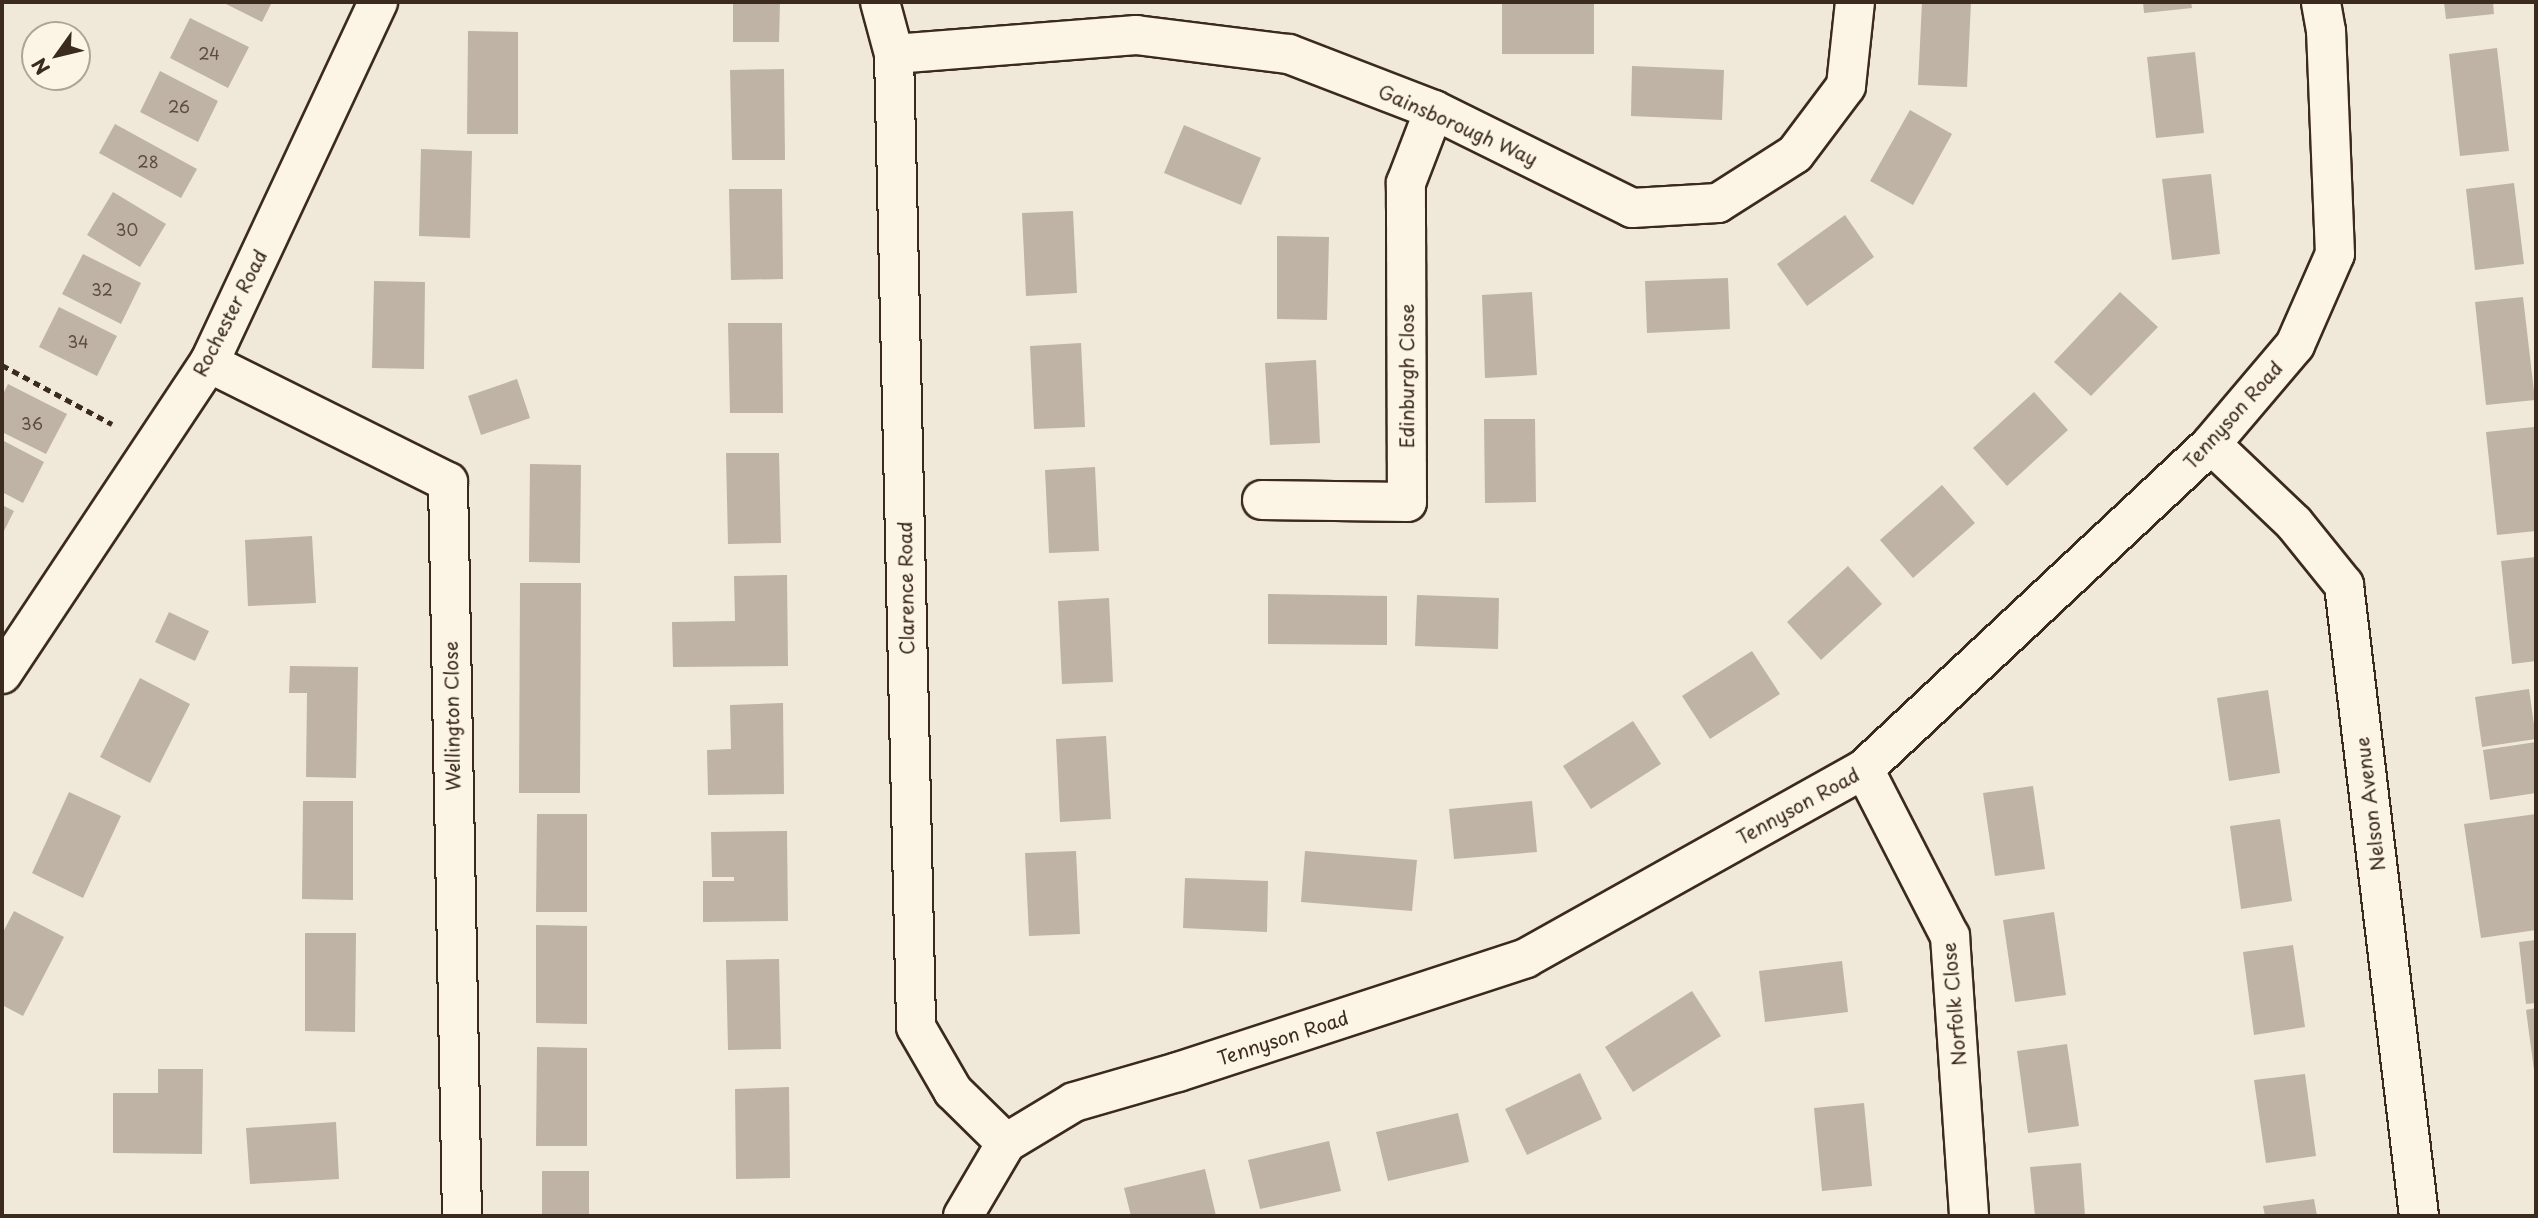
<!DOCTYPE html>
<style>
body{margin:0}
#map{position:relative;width:2538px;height:1218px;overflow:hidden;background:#f0e9d9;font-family:"Playpen Sans",sans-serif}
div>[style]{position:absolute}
.building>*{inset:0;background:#beb3a4}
.path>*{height:4.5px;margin-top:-2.25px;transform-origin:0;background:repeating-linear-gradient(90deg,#3b2a1e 0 7px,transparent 0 12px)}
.roads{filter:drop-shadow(2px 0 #3b2a1e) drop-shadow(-2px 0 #3b2a1e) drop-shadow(0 2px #3b2a1e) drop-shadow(0 -2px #3b2a1e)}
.minor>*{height:38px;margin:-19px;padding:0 19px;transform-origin:19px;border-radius:19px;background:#fcf5e5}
span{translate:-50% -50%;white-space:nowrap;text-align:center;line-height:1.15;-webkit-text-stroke:5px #fcf5e5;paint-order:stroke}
.number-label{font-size:16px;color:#5c4c40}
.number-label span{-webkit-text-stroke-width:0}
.street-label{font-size:19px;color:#3b2a1e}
.frame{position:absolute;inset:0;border:4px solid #3b2a1e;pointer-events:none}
.north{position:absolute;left:21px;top:21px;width:70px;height:70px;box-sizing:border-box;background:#fcf5e5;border:2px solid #afa495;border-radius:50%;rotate:236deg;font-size:19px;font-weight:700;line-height:28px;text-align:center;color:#3b2a1e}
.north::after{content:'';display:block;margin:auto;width:24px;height:32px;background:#3b2a1e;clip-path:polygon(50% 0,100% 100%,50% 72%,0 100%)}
</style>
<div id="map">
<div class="building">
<i style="clip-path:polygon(222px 2px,272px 2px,262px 22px)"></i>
<i style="clip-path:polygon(733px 2px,780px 2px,779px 42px,733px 42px)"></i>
<i style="clip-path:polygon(1922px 2px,1971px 2px,1967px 87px,1918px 85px)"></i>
<i style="clip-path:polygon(2143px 2px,2191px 2px,2192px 8px,2144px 13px)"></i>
<i style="clip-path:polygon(2444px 2px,2493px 2px,2494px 14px,2446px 19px)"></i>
<i style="clip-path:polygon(1594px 3px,1594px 54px,1502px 54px,1502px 4px)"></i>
<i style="clip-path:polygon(190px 18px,249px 47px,228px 88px,170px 58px)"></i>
<i style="clip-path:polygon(468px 31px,518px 32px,518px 134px,467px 134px)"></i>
<i style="clip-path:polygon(2497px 48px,2509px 151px,2460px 156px,2449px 54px)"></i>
<i style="clip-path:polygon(2195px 52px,2204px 133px,2156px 138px,2147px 57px)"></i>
<i style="clip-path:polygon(1632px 66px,1724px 70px,1722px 120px,1631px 116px)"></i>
<i style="clip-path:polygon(784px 69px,785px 160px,732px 160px,730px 70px)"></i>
<i style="clip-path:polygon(160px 71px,218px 101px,198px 142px,140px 112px)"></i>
<i style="clip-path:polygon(1910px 110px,1952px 134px,1913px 205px,1870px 181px)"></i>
<i style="clip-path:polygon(115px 124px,197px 169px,181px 198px,99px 153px)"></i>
<i style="clip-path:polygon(1184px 125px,1261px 158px,1241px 205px,1164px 173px)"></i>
<i style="clip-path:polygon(421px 149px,472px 151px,470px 238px,419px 236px)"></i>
<i style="clip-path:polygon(2211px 174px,2220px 254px,2172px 260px,2162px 179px)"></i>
<i style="clip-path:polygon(2514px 183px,2524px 264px,2475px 270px,2466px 189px)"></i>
<i style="clip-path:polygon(729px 189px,782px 189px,783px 279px,731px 280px)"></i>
<i style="clip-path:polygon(113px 192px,166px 224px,140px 267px,87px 235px)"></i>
<i style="clip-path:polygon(1073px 211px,1077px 293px,1026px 296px,1022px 213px)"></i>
<i style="clip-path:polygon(1845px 215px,1874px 257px,1807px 306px,1777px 264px)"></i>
<i style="clip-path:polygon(1277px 236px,1329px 237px,1327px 320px,1277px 319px)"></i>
<i style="clip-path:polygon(83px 254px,141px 283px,121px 324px,62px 294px)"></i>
<i style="clip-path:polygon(1728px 278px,1730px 329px,1647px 333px,1645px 281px)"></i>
<i style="clip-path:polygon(374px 281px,425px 282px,424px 369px,372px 368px)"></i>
<i style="clip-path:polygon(1532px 292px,1537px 375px,1485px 378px,1482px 295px)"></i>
<i style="clip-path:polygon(2120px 292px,2158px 327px,2091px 396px,2054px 362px)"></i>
<i style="clip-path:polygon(2523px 297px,2535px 400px,2486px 405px,2475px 302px)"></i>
<i style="clip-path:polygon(59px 307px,117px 336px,97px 376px,39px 347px)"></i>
<i style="clip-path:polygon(728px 323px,782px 323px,783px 413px,730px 413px)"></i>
<i style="clip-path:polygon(1081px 343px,1085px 427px,1034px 429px,1030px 346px)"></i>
<i style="clip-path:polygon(1316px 360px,1320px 443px,1270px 445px,1265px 363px)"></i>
<i style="clip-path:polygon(517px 379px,530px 418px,481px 435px,468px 396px)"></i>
<i style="clip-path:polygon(8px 384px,67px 414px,46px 454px,2px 432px,2px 396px)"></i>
<i style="clip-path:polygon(2034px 392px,2068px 430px,2007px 486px,1973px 448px)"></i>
<i style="clip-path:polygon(1484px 419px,1535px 419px,1536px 502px,1485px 503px)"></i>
<i style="clip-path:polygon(2534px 427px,2536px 531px,2497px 535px,2486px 432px)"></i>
<i style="clip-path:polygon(2px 440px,44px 462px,23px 503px,2px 492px)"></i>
<i style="clip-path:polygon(726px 453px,779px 453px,781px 543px,728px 544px)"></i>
<i style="clip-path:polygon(530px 464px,581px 465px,580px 563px,529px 562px)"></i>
<i style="clip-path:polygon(1095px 467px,1099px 551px,1049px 553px,1045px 470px)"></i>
<i style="clip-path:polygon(1942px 485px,1975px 523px,1913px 578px,1880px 540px)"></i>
<i style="clip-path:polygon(2px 505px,14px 511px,2px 535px)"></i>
<i style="clip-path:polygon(312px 536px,316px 603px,248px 606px,245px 540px)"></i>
<i style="clip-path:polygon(2536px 557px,2536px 661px,2512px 664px,2501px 561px)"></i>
<i style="clip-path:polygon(1848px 566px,1882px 604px,1821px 660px,1787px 622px)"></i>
<i style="clip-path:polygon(787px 575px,788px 666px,673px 667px,672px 622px,735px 621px,734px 576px)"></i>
<i style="clip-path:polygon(520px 583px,581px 583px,580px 793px,519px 793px)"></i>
<i style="clip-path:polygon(1268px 594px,1387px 596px,1387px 645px,1268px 644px)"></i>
<i style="clip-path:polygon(1417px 595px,1499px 598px,1498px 649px,1415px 646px)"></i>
<i style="clip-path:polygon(1109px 598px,1113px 682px,1062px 684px,1058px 601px)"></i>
<i style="clip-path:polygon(169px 612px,209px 631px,195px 661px,155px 642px)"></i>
<i style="clip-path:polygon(1752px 651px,1780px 694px,1710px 739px,1682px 696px)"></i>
<i style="clip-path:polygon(290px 666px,358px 667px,356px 778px,306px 777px,307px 693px,289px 693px)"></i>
<i style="clip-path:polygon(140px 678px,190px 704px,150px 783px,100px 757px)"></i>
<i style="clip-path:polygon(2529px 689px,2536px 739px,2482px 747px,2475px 697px)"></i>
<i style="clip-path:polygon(2268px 690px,2280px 773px,2229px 781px,2217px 698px)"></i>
<i style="clip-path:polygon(783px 703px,784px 794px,708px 795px,707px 750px,731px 749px,730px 705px)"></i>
<i style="clip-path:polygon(1633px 721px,1661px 764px,1591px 809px,1563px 766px)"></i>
<i style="clip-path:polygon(1106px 736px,1111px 819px,1060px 822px,1056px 739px)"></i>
<i style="clip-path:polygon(2536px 742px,2536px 793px,2490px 800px,2483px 750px)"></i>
<i style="clip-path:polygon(2033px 786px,2045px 869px,1995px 876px,1983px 793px)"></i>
<i style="clip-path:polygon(69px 792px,121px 816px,83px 898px,32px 873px)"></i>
<i style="clip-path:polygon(303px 801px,353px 801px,353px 900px,302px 899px)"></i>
<i style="clip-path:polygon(1532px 801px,1537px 852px,1454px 859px,1449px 809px)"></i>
<i style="clip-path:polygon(537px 814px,587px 814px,587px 912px,536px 912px)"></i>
<i style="clip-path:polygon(2536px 814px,2536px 930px,2481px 938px,2464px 824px)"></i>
<i style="clip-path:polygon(2280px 819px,2292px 901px,2241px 909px,2230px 826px)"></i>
<i style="clip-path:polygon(787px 831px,788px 921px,703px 922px,703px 881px,734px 881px,734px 877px,712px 877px,711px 832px)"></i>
<i style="clip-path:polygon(1076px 851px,1080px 934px,1029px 936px,1025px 853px)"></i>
<i style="clip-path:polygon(1305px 851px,1417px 860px,1412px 911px,1301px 902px)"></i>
<i style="clip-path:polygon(1185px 878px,1268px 881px,1267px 932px,1183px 928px)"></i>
<i style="clip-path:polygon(14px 911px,64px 937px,23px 1016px,2px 1005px,2px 934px)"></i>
<i style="clip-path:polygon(2054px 912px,2066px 995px,2015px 1002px,2003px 920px)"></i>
<i style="clip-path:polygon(536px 925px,587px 926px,587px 1024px,536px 1023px)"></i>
<i style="clip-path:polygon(305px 933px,356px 933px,355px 1032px,305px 1031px)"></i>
<i style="clip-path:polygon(2536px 940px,2536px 1003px,2526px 1004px,2519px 942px)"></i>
<i style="clip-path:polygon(2293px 945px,2305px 1027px,2254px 1035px,2243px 952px)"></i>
<i style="clip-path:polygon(779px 959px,781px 1049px,728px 1050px,726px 960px)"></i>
<i style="clip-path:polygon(1842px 961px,1848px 1012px,1765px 1022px,1759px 971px)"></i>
<i style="clip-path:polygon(1692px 991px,1721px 1036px,1633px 1092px,1605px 1047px)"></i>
<i style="clip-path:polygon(2536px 1008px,2536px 1070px,2534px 1070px,2526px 1010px)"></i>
<i style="clip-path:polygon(2067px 1044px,2079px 1126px,2028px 1133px,2017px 1051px)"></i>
<i style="clip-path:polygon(537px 1047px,587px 1048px,587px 1146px,536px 1146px)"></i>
<i style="clip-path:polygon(158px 1069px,203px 1069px,202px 1154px,113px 1153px,113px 1093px,158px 1093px)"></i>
<i style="clip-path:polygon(1580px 1073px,1602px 1119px,1527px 1155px,1505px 1109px)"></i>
<i style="clip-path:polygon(2305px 1074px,2316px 1156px,2266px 1163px,2254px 1080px)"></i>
<i style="clip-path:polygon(789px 1087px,790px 1178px,736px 1179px,735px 1089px)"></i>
<i style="clip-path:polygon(1864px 1103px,1872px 1186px,1822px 1191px,1814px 1108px)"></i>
<i style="clip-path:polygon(1458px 1113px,1469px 1162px,1388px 1181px,1376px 1132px)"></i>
<i style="clip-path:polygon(336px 1122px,339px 1179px,250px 1184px,246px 1128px)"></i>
<i style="clip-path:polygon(1329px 1141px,1341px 1191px,1260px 1209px,1248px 1160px)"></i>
<i style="clip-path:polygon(2081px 1163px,2085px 1216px,2035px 1216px,2030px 1167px)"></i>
<i style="clip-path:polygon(1205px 1169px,1216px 1216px,1131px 1216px,1124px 1188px)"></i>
<i style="clip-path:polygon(542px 1171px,589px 1171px,589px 1216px,542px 1216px)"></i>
<i style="clip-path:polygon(2314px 1199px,2317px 1216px,2265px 1216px,2263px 1206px)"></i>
</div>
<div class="path">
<i style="left:2px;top:365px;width:125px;rotate:28.2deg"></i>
</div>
<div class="roads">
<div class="minor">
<i style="left:880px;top:2px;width:54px;rotate:74.9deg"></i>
<i style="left:894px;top:54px;width:973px;rotate:88.7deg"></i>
<i style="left:916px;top:1027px;width:74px;rotate:60deg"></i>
<i style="left:953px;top:1091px;width:74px;rotate:44.5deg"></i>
<i style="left:894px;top:54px;width:243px;rotate:-4.5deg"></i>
<i style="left:1136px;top:35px;width:154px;rotate:7.1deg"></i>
<i style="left:1289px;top:54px;width:155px;rotate:21.1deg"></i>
<i style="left:1434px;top:110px;width:221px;rotate:26.3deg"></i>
<i style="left:1632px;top:208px;width:86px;rotate:-3.3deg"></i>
<i style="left:1718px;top:203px;width:91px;rotate:-32.5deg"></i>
<i style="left:1795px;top:154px;width:85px;rotate:-53.1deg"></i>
<i style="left:1846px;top:86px;width:84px;rotate:-83.9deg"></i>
<i style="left:209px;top:363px;width:267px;rotate:26.5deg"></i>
<i style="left:448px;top:482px;width:734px;rotate:88.91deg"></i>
<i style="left:2211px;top:444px;width:115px;rotate:43.6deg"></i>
<i style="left:2294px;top:523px;width:80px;rotate:51.1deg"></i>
<i style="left:2344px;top:585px;width:635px;rotate:83.22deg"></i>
<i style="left:1262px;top:500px;width:145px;rotate:0.8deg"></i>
<i style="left:1407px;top:502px;width:319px;rotate:-90.2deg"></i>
<i style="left:1406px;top:183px;width:78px;rotate:-69deg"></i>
<i style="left:2px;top:674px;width:374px;rotate:-56.4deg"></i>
<i style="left:209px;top:363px;width:399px;rotate:-64.9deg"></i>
<i style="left:1864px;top:769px;width:188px;rotate:62.8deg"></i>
<i style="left:1950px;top:936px;width:281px;rotate:86.1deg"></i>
<i style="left:963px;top:1216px;width:85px;rotate:-59.5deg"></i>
<i style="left:1006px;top:1143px;width:79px;rotate:-31.1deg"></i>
<i style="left:1074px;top:1102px;width:108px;rotate:-16.1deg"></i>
<i style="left:1178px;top:1072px;width:366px;rotate:-18.1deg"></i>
<i style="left:1526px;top:958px;width:387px;rotate:-29.2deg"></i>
<i style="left:1864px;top:769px;width:475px;rotate:-43.1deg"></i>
<i style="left:2211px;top:444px;width:130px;rotate:-49.7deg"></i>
<i style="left:2295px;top:345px;width:99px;rotate:-66.3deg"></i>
<i style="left:2335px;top:254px;width:223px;rotate:-92.3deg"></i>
<i style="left:2326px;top:31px;width:29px;rotate:-100deg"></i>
</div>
</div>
<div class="number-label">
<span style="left:209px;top:53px">24</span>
<span style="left:179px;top:106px">26</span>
<span style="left:148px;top:161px">28</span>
<span style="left:127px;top:229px">30</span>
<span style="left:102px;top:289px">32</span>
<span style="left:78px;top:341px">34</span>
<span style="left:32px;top:423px">36</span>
</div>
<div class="street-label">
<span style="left:1458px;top:125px;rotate:24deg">Gainsborough Way</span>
<span style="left:230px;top:313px;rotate:-63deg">Rochester Road</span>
<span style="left:1407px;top:376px;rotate:-90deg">Edinburgh Close</span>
<span style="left:2233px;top:415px;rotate:-48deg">Tennyson Road</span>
<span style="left:906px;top:588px;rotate:-91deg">Clarence Road</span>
<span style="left:452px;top:716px;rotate:-91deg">Wellington Close</span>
<span style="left:2370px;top:804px;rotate:-97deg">Nelson Avenue</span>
<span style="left:1798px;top:806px;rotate:-29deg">Tennyson Road</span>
<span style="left:1954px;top:1004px;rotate:-95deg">Norfolk Close</span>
<span style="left:1283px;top:1038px;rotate:-18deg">Tennyson Road</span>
</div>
<div class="frame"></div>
<div class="north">N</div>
</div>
